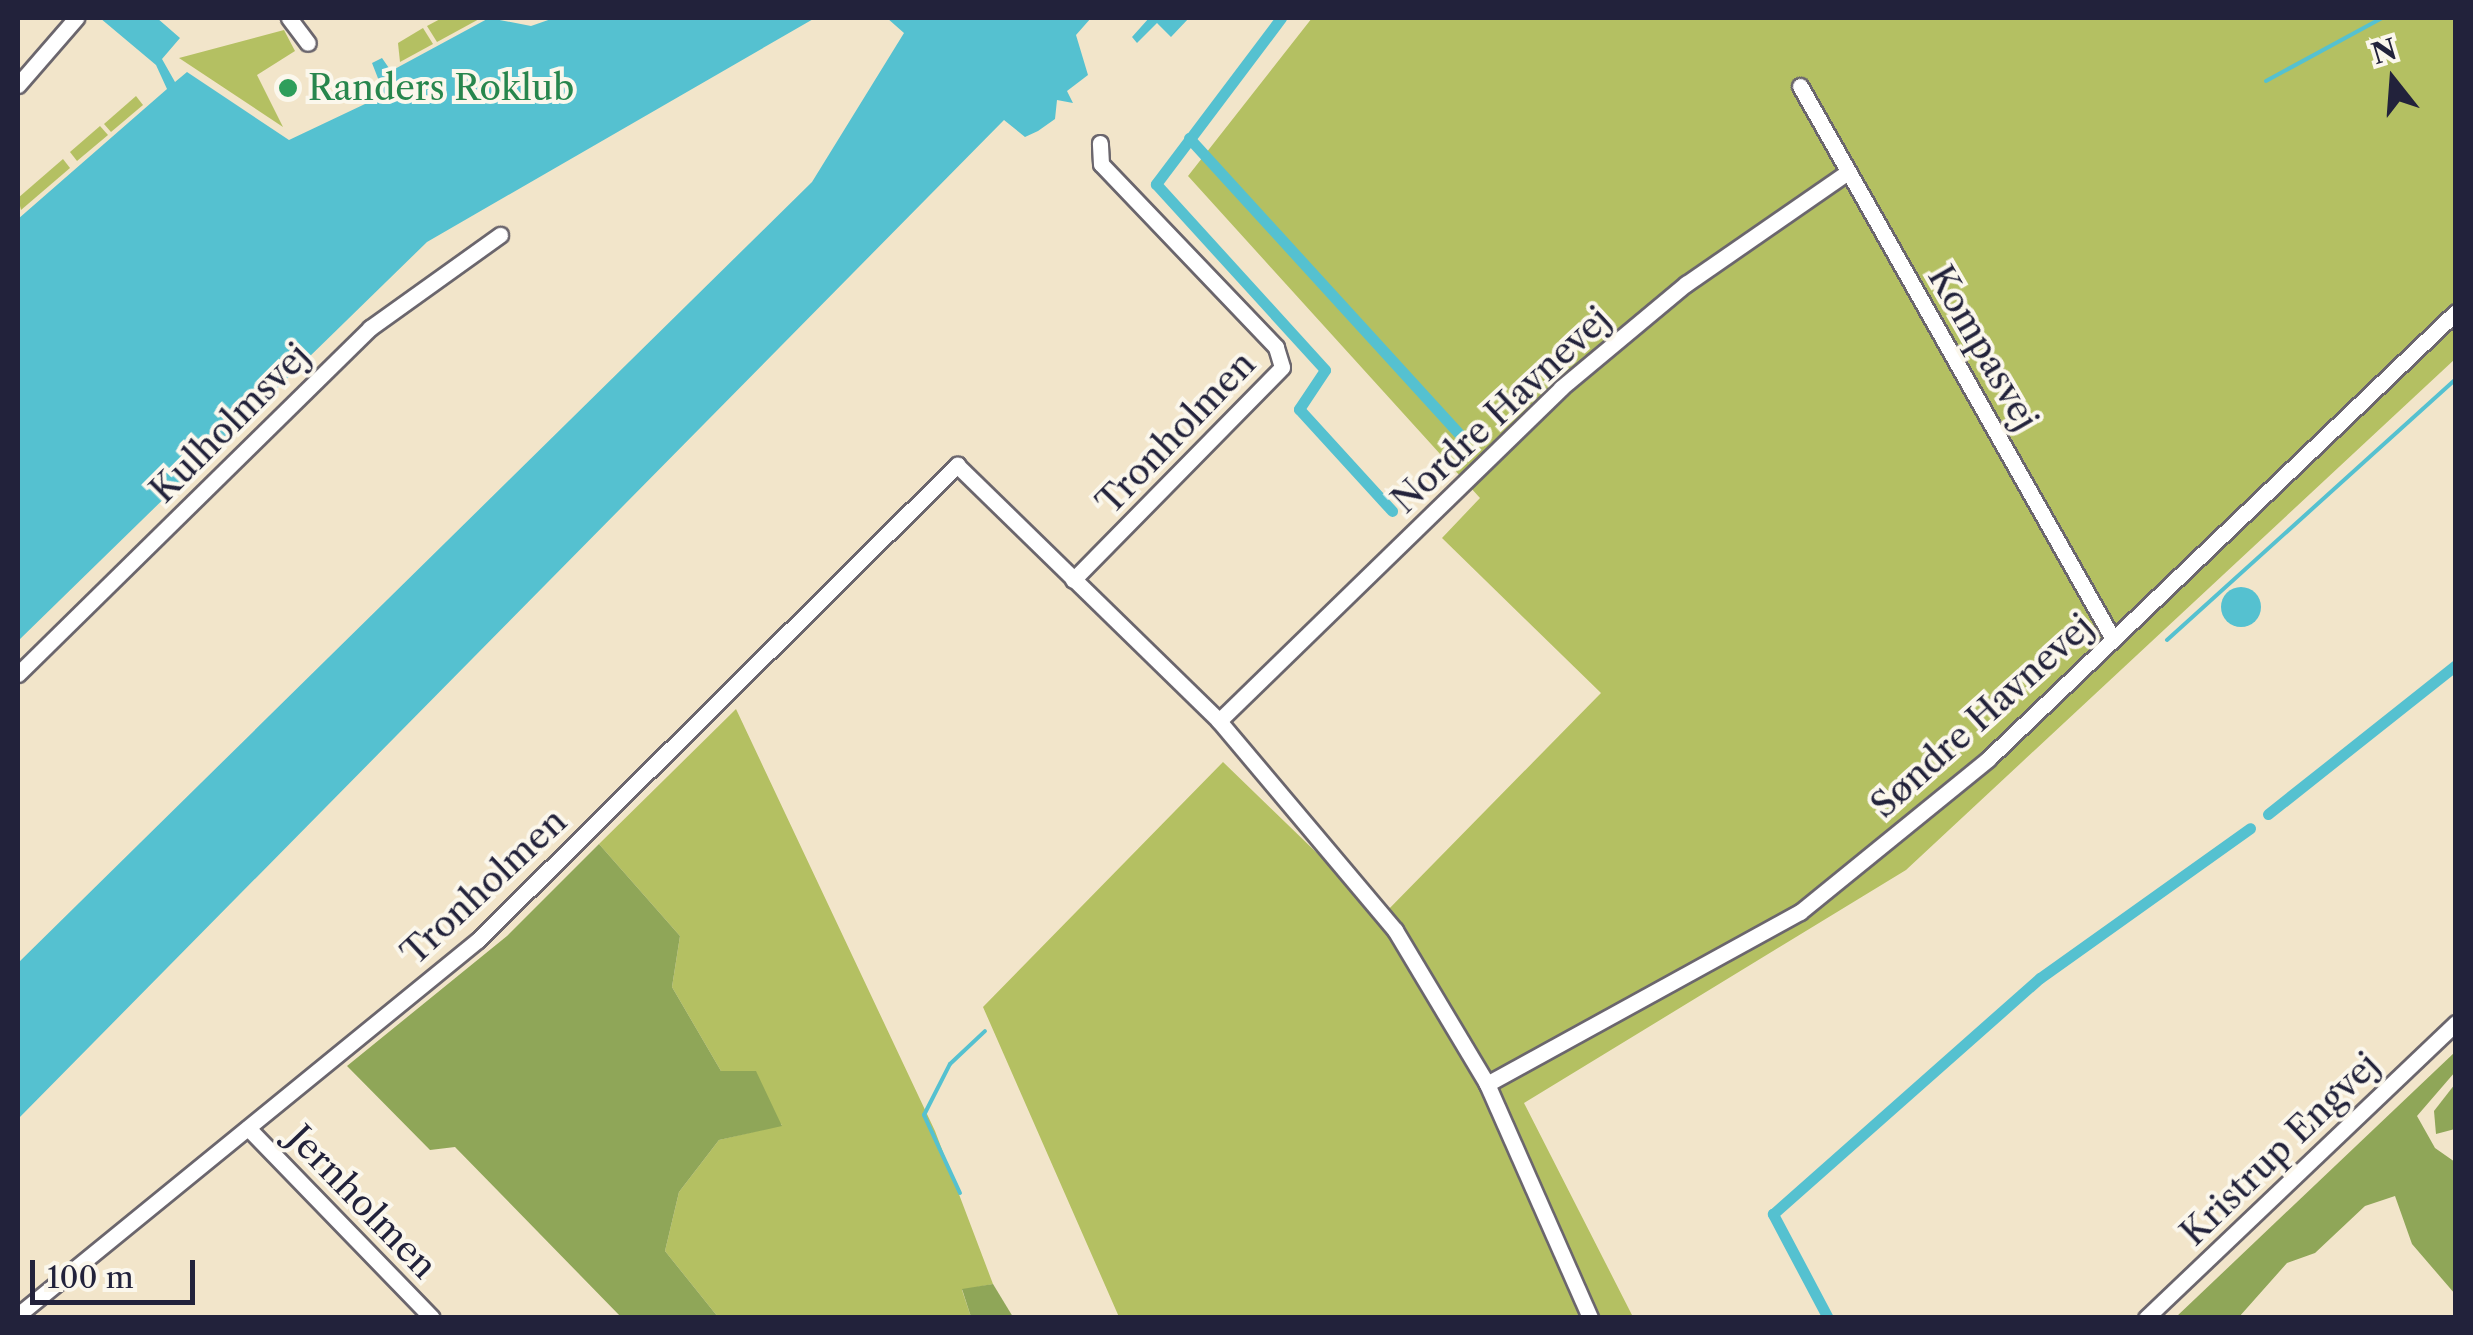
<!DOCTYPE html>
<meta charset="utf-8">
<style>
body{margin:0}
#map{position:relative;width:2473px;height:1335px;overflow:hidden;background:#f2e5ca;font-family:"Libre Caslon Text",serif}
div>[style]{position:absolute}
.green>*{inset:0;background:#b4c062}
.forest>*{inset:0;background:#8fa658}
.water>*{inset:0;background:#55c1d0}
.round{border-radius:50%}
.stream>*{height:4px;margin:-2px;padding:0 2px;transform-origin:2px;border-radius:2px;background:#55c1d0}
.canal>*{height:11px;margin:-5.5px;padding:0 5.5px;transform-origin:5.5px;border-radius:5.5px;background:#55c1d0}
.roads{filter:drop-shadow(2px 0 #6b666d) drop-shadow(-2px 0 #6b666d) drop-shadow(0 2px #6b666d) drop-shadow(0 -2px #6b666d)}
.minor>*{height:15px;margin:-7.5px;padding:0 7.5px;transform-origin:7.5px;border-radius:7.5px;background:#fff}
.dots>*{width:28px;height:28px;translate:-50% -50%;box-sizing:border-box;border:5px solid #fbf7ec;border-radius:50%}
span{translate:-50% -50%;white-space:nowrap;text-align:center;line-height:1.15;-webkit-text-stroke:8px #fbf7ec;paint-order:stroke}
.leisure-label{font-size:35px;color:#27864d}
.left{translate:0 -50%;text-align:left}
.street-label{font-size:35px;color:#22223b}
.frame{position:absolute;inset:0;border:20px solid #22223b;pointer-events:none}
.north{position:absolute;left:2343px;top:30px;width:100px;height:100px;-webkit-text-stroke:8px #fbf7ec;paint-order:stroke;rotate:343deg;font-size:28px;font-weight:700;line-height:40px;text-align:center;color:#22223b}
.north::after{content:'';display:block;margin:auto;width:35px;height:45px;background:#22223b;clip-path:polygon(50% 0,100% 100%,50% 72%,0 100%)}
.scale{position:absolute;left:30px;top:1260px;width:165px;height:45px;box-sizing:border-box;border:5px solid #22223b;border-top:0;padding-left:12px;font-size:30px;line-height:35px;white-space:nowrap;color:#22223b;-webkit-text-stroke:8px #fbf7ec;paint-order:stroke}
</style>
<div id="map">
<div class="green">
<i style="clip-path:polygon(442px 18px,481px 18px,437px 42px,427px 26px)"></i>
<i style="clip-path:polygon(1312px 18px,2455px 18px,2455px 359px,1906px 870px,1524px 1103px,1633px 1317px,1119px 1317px,983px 1007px,1223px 762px,1382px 916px,1601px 693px,1442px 538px,1480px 498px,1188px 176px)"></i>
<i style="clip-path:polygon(423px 28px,433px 44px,400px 62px,398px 43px)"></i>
<i style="clip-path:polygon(284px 30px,295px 51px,257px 75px,283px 127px,179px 58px)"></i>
<i style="clip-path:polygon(136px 96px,143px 105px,111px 132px,104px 124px)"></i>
<i style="clip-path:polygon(100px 126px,108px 135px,77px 161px,70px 152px)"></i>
<i style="clip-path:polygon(63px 159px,70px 168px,21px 210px,18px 198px)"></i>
<i style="clip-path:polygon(736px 709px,935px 1131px,993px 1284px,962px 1290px,971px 1317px,718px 1317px,665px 1251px,679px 1192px,719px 1140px,782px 1125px,721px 1071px,672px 987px,680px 936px,599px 844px)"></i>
</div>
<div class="forest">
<i style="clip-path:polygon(599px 844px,680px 936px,672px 987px,721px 1071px,756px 1071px,782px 1126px,719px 1140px,679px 1192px,665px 1251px,718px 1317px,621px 1317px,455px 1147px,430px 1150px,347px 1066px,507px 936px)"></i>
<i style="clip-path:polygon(2455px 1052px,2455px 1072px,2417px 1116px,2435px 1148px,2455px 1162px,2455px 1294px,2412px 1244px,2395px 1196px,2365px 1206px,2315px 1253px,2287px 1263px,2239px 1317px,2176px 1317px)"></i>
<i style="clip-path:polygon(2455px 1084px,2455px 1129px,2436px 1134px,2434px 1111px)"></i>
<i style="clip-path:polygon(993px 1284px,1013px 1317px,971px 1317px,962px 1289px)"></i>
</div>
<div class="water">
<i style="clip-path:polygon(100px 18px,157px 18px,180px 38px,162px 59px,175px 82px,187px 72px,289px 140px,365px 104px,362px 96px,381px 86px,372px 63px,382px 58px,391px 71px,489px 18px,531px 26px,554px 18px,815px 18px,427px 242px,18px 641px,18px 219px,167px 89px,156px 65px)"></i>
<i style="clip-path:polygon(887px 18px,1091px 18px,1076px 35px,1088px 75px,1067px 91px,1073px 103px,1057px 100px,1055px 119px,1038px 131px,1025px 137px,1004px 120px,18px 1119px,18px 963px,812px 182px,904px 33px)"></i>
<i style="clip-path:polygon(1149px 18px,1189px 18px,1171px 37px,1157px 23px,1137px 43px,1132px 37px)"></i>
<i class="round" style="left:2221px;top:587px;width:40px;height:40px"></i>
</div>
<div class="stream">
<i style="left:2266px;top:81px;width:132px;rotate:-28.5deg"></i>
<i style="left:2167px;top:640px;width:389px;rotate:-42.1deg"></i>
<i style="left:960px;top:1193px;width:86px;rotate:-114.8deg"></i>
<i style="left:924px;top:1115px;width:57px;rotate:-63deg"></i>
<i style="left:950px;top:1064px;width:48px;rotate:-43.3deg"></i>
</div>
<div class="canal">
<i style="left:1281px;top:18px;width:208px;rotate:127deg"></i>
<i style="left:1156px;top:184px;width:251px;rotate:47.7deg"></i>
<i style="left:1325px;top:370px;width:47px;rotate:123.7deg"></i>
<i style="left:1299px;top:409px;width:138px;rotate:47.6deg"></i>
<i style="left:1189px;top:138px;width:409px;rotate:47.6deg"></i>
<i style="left:2268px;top:814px;width:240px;rotate:-38.4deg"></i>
<i style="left:1828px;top:1318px;width:118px;rotate:-117.9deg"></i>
<i style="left:1773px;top:1214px;width:356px;rotate:-41.5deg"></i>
<i style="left:2040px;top:978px;width:258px;rotate:-35.5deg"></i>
</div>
<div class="roads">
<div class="minor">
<i style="left:289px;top:18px;width:31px;rotate:53deg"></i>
<i style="left:18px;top:85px;width:89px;rotate:-49.1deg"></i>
<i style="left:1800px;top:86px;width:635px;rotate:60.49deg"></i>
<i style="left:1073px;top:580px;width:298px;rotate:-45.5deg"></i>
<i style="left:1282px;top:367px;width:21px;rotate:-107deg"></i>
<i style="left:1276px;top:347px;width:253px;rotate:-133.7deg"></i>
<i style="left:1101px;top:164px;width:21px;rotate:-93deg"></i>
<i style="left:18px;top:674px;width:494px;rotate:-44.5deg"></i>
<i style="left:370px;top:328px;width:160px;rotate:-35.6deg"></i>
<i style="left:1219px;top:721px;width:477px;rotate:-44.2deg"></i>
<i style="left:1561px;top:388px;width:163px;rotate:-39.8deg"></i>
<i style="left:1686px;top:284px;width:197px;rotate:-34.7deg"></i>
<i style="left:1487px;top:1084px;width:357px;rotate:-28.8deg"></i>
<i style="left:1800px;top:912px;width:242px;rotate:-39.1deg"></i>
<i style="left:1988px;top:759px;width:647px;rotate:-43.69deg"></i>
<i style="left:248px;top:1128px;width:264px;rotate:45.9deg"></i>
<i style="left:18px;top:1315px;width:593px;rotate:-39.19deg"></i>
<i style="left:478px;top:940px;width:675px;rotate:-44.76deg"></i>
<i style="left:957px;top:465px;width:366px;rotate:44.3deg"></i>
<i style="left:1219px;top:721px;width:273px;rotate:49.9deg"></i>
<i style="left:1395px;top:930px;width:179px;rotate:59.1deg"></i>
<i style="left:1487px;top:1084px;width:256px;rotate:66.2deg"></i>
<i style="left:2146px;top:1318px;width:428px;rotate:-43.6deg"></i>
</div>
</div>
<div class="dots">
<i style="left:288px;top:88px;background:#2e9e5b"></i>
</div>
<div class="leisure-label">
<span class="left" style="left:308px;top:88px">Randers Roklub</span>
</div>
<div class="street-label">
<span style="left:1983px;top:348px;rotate:60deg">Kompasvej</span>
<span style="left:1501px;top:410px;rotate:-43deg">Nordre Havnevej</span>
<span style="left:230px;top:423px;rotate:-45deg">Kulholmsvej</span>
<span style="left:1176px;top:433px;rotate:-46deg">Tronholmen</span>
<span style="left:1982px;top:716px;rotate:-42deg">Søndre Havnevej</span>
<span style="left:484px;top:887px;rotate:-43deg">Tronholmen</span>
<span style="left:2280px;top:1149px;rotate:-44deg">Kristrup Engvej</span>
<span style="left:362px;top:1202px;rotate:46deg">Jernholmen</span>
</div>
<div class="frame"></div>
<div class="north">N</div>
<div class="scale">100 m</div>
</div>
